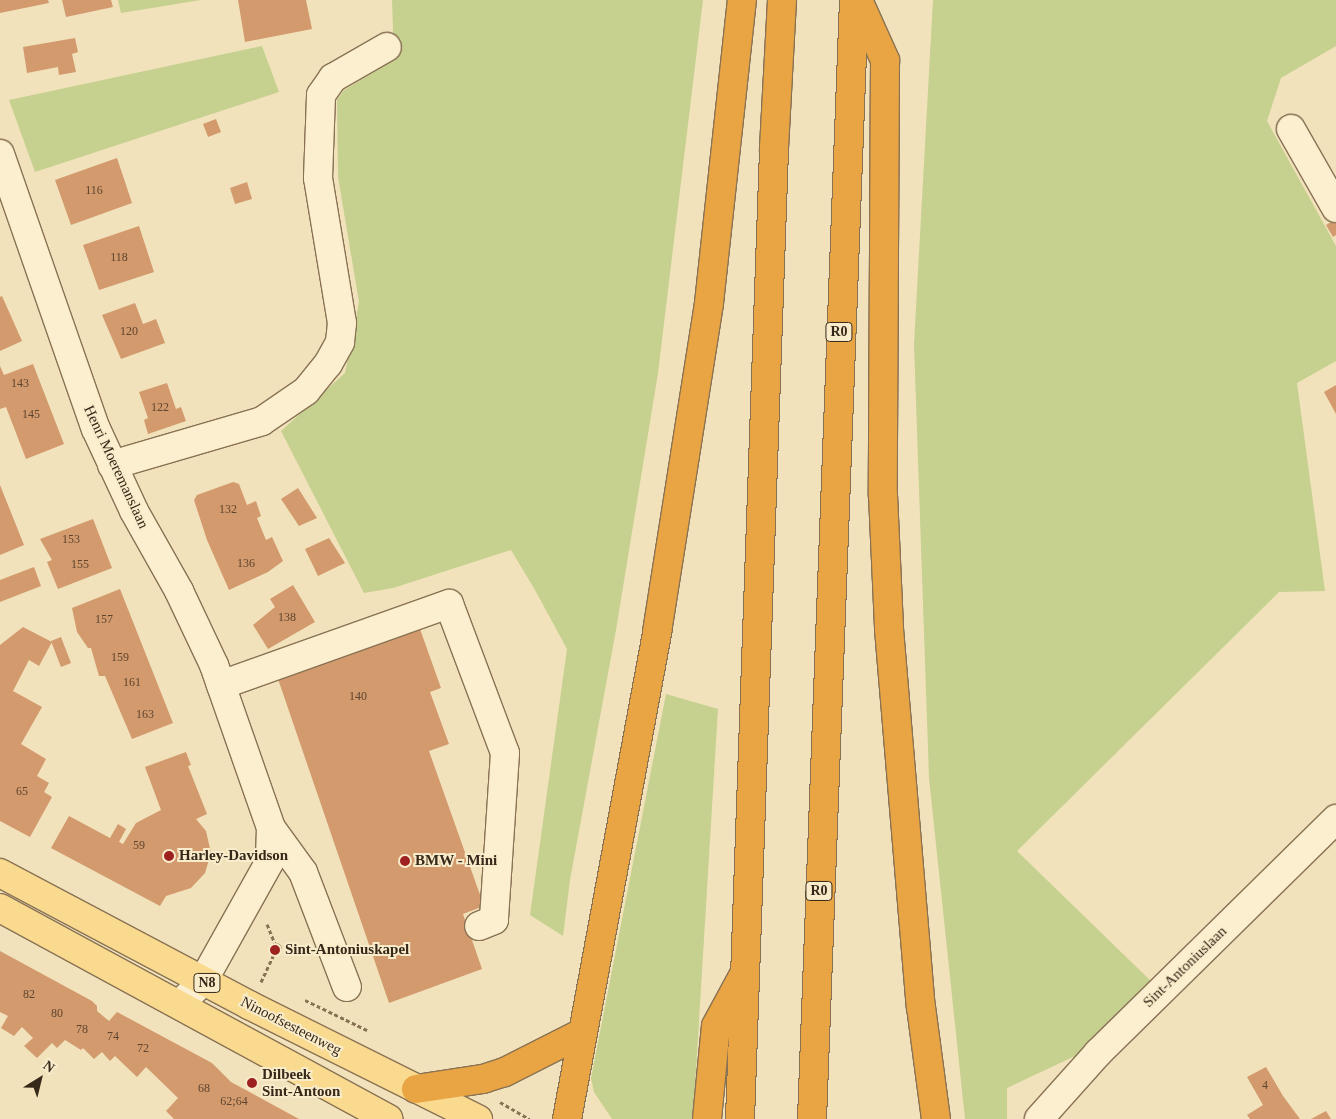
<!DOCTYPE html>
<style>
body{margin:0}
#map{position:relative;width:1336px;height:1119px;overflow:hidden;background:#f1e2bb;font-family:"Times New Roman",serif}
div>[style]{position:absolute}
.green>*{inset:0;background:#c6d08f}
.building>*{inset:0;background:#d39a6e}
.path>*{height:3px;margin-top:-1.5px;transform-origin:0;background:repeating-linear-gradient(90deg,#897254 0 4px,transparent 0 6.5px)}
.path>.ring{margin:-1.5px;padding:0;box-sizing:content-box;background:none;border:3px solid #897254;border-radius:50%}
.roads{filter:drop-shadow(1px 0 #897254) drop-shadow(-1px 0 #897254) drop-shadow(0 1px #897254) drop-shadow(0 -1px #897254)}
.minor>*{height:28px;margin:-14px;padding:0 14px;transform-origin:14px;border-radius:14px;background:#fcefcf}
.major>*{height:28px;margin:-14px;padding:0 14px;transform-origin:14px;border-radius:14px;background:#f9da8e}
.highway>*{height:28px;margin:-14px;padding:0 14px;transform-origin:14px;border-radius:14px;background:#e9a443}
.dots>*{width:14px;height:14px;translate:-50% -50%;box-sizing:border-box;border:2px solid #f8eccb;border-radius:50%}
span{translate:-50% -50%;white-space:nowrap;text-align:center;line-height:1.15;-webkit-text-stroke:4px #f8eccb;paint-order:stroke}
.number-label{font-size:12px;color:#5e452f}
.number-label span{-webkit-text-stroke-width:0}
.shield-label span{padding:1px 4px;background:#f8eccb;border:1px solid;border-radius:4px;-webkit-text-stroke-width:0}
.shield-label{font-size:14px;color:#37291a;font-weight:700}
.street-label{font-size:15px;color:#37291a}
.poi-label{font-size:15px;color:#37291a;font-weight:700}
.left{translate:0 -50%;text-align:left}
.north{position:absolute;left:15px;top:1054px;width:50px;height:50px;-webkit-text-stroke:4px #f8eccb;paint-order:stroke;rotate:36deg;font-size:14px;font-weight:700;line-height:20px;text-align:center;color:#37291a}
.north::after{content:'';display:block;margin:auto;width:18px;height:22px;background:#37291a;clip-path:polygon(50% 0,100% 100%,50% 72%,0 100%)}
</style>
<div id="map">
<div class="green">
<i style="clip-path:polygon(118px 0,201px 0,121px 13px)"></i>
<i style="clip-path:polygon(392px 0,703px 0,658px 373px,616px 630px,570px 880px,563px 936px,530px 915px,567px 649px,535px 590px,511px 550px,393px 588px,364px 593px,281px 431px,345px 373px,359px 302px,338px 177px,337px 100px,344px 90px,394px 60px)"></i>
<i style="clip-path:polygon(933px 0,1336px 0,1336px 46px,1281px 78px,1267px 121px,1336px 246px,1336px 361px,1297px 383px,1325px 591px,1279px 592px,1017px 851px,1155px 985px,1094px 1047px,1007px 1088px,1007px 1119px,965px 1119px,929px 778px,914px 344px)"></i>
<i style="clip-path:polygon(262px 46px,279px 92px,35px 172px,9px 100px)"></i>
<i style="clip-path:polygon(666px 694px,718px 709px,693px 1119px,612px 1119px,594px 1092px,591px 1078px)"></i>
</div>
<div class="building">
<i style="clip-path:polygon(0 0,48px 0,49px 3px,0 13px)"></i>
<i style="clip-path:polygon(62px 0,111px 0,113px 7px,66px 17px)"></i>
<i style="clip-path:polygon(238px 0,306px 0,312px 29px,245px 42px)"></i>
<i style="clip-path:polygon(75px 38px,78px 52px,72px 54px,76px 72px,59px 75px,58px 67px,27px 73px,23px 47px)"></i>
<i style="clip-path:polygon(216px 119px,221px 132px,208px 137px,203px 124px)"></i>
<i style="clip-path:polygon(117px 158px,132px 203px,71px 225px,55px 180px)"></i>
<i style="clip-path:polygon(247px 182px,252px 199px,235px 204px,230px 188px)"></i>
<i style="clip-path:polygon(1336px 219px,1336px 235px,1333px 237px,1326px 225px)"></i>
<i style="clip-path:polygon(139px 226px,154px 272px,99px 290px,83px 245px)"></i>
<i style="clip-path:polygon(2px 296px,22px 341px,0 351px,0 297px)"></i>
<i style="clip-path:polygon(135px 303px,143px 324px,156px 319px,165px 343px,121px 359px,102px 315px)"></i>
<i style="clip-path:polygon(33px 364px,64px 444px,26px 459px,6px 407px,0 409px,0 366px,4px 375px)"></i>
<i style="clip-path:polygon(167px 383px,176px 409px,181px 407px,186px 421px,148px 434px,144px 420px,148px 418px,139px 392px)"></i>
<i style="clip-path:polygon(1336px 385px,1336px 414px,1324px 392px)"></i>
<i style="clip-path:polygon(233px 482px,239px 484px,247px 505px,256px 501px,261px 516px,257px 518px,266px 540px,272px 537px,283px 561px,268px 572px,229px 590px,207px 540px,194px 500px,197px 495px)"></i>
<i style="clip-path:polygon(0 485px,24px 545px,0 555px)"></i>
<i style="clip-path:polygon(298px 488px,317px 518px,299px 526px,281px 499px)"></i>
<i style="clip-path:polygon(93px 519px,112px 568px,58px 589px,47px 562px,52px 560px,40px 539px)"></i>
<i style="clip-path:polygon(329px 538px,345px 563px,318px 576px,305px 549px)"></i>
<i style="clip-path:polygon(34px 567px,41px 586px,0 602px,0 580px)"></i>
<i style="clip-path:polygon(293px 585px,315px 622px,268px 649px,253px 625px,275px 607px,270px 599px)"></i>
<i style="clip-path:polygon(120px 589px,173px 723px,132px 739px,105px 676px,99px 676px,91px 648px,88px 648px,77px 632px,72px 608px)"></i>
<i style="clip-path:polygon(23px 627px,52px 642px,39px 666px,29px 660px,13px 691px,42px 707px,21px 744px,46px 759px,37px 776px,49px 783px,44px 792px,52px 797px,30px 837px,0 821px,0 645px)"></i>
<i style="clip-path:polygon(420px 629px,441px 688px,430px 692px,449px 744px,429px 751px,484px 906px,463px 914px,482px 969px,389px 1003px,278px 679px)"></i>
<i style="clip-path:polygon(61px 637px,71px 663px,61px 667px,51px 641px)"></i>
<i style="clip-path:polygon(186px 752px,191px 765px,188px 766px,207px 814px,196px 819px,206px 831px,211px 853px,205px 873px,191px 888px,166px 896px,160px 906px,51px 848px,69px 816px,110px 838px,118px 824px,126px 829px,119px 842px,123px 844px,136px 823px,161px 810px,145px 767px)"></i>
<i style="clip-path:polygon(0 951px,92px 1001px,97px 1006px,97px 1011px,109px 1021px,117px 1012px,212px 1063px,231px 1082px,299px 1119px,174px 1119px,166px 1111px,178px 1098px,146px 1067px,137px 1077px,115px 1056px,110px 1061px,102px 1052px,94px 1059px,83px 1048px,81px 1050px,65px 1040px,57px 1048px,52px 1043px,37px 1058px,24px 1046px,33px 1038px,22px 1027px,14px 1036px,1px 1028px,8px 1016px,0 1012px)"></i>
<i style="clip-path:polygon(1266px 1067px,1283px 1096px,1300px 1119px,1250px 1119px,1247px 1115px,1263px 1105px,1247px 1077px)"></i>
<i style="clip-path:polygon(1326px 1111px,1331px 1119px,1311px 1119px)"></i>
</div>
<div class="path">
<i style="left:267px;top:924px;width:22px;rotate:68deg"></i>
<i class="ring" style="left:271.5px;top:944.5px;width:6px;height:6px"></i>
<i style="left:261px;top:982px;width:31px;rotate:-65deg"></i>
<i style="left:305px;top:1000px;width:69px;rotate:25.8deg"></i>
<i style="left:500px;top:1102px;width:34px;rotate:30deg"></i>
</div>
<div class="roads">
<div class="minor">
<i style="left:1291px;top:129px;width:91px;rotate:60.3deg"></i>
<i style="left:0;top:154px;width:291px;rotate:70.8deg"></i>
<i style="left:96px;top:429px;width:90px;rotate:65.1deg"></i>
<i style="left:134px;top:511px;width:92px;rotate:60.6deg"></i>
<i style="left:179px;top:591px;width:82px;rotate:64.7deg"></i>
<i style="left:214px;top:665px;width:173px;rotate:70.7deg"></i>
<i style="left:271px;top:828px;width:33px;rotate:92deg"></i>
<i style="left:270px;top:861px;width:137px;rotate:119.2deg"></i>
<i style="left:203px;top:981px;width:31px;rotate:135deg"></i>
<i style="left:112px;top:465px;width:156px;rotate:-16.3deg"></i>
<i style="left:262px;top:421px;width:53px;rotate:-34.3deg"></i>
<i style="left:306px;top:391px;width:35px;rotate:-51deg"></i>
<i style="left:328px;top:364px;width:25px;rotate:-61deg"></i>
<i style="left:340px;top:342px;width:19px;rotate:-84deg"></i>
<i style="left:342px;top:323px;width:147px;rotate:-99.4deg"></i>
<i style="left:318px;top:178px;width:83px;rotate:-87.9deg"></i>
<i style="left:321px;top:95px;width:21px;rotate:-55deg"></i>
<i style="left:333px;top:78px;width:62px;rotate:-29.9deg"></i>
<i style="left:221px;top:685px;width:242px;rotate:-19.6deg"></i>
<i style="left:449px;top:604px;width:159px;rotate:69.4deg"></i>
<i style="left:505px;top:753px;width:167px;rotate:93.8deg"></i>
<i style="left:494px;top:920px;width:16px;rotate:158deg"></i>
<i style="left:271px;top:828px;width:54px;rotate:54deg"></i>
<i style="left:303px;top:872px;width:123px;rotate:69.1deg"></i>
<i style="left:1039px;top:1119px;width:89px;rotate:-48.2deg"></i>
<i style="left:1098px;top:1053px;width:334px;rotate:-44.5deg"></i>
</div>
<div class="major">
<i style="left:0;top:873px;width:282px;rotate:27.9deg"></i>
<i style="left:249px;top:1005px;width:256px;rotate:26.5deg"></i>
<i style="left:0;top:908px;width:442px;rotate:28.5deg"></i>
</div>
<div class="highway">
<i style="left:858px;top:0;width:66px;rotate:65.8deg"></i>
<i style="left:885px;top:60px;width:435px;rotate:90.3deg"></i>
<i style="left:883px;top:495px;width:134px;rotate:87.4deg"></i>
<i style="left:889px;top:629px;width:379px;rotate:85.2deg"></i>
<i style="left:921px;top:1007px;width:113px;rotate:82.4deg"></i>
<i style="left:416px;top:1089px;width:68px;rotate:-8.5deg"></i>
<i style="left:483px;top:1079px;width:23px;rotate:-18deg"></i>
<i style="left:505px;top:1072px;width:86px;rotate:-26.9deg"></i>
<i style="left:567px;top:1119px;width:495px;rotate:-79.5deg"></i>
<i style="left:657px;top:632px;width:179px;rotate:-81deg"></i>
<i style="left:685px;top:455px;width:154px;rotate:-81deg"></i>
<i style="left:709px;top:303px;width:305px;rotate:-83.8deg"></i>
<i style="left:707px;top:1119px;width:93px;rotate:-84.5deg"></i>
<i style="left:716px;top:1026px;width:57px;rotate:-61.6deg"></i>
<i style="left:740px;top:1119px;width:972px;rotate:-87.99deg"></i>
<i style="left:774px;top:148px;width:148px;rotate:-86.9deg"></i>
<i style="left:812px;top:1119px;width:1120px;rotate:-87.85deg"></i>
</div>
</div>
<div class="dots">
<i style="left:169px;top:856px;background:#9d211f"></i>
<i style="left:405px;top:861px;background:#9d211f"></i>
<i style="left:275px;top:950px;background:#9d211f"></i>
<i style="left:252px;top:1083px;background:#9d211f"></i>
</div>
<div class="number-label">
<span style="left:94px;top:191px">116</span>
<span style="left:119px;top:258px">118</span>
<span style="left:129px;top:332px">120</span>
<span style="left:20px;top:384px">143</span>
<span style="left:160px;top:408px">122</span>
<span style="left:31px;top:415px">145</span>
<span style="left:228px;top:510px">132</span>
<span style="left:71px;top:540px">153</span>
<span style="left:246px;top:564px">136</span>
<span style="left:80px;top:565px">155</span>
<span style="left:287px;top:618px">138</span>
<span style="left:104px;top:620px">157</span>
<span style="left:120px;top:658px">159</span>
<span style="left:132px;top:683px">161</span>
<span style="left:358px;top:697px">140</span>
<span style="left:145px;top:715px">163</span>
<span style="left:22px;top:792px">65</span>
<span style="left:139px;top:846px">59</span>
<span style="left:29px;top:995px">82</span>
<span style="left:57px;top:1014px">80</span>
<span style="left:82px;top:1030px">78</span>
<span style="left:113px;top:1037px">74</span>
<span style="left:143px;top:1049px">72</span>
<span style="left:1265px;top:1086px">4</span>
<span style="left:204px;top:1089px">68</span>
<span style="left:234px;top:1102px">62;64</span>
</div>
<div class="shield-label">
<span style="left:839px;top:332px">R0</span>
<span style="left:819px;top:891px">R0</span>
<span style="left:207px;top:983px">N8</span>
</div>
<div class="street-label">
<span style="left:116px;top:467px;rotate:65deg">Henri Moeremanslaan</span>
<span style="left:1185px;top:967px;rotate:-44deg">Sint-Antoniuslaan</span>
<span style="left:291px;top:1026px;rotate:27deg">Ninoofsesteenweg</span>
</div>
<div class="poi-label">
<span class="left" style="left:179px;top:856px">Harley-Davidson</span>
<span class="left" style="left:415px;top:861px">BMW - Mini</span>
<span class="left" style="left:285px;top:950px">Sint-Antoniuskapel</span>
<span class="left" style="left:262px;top:1083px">Dilbeek<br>Sint-Antoon</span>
</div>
<div class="north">N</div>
</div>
